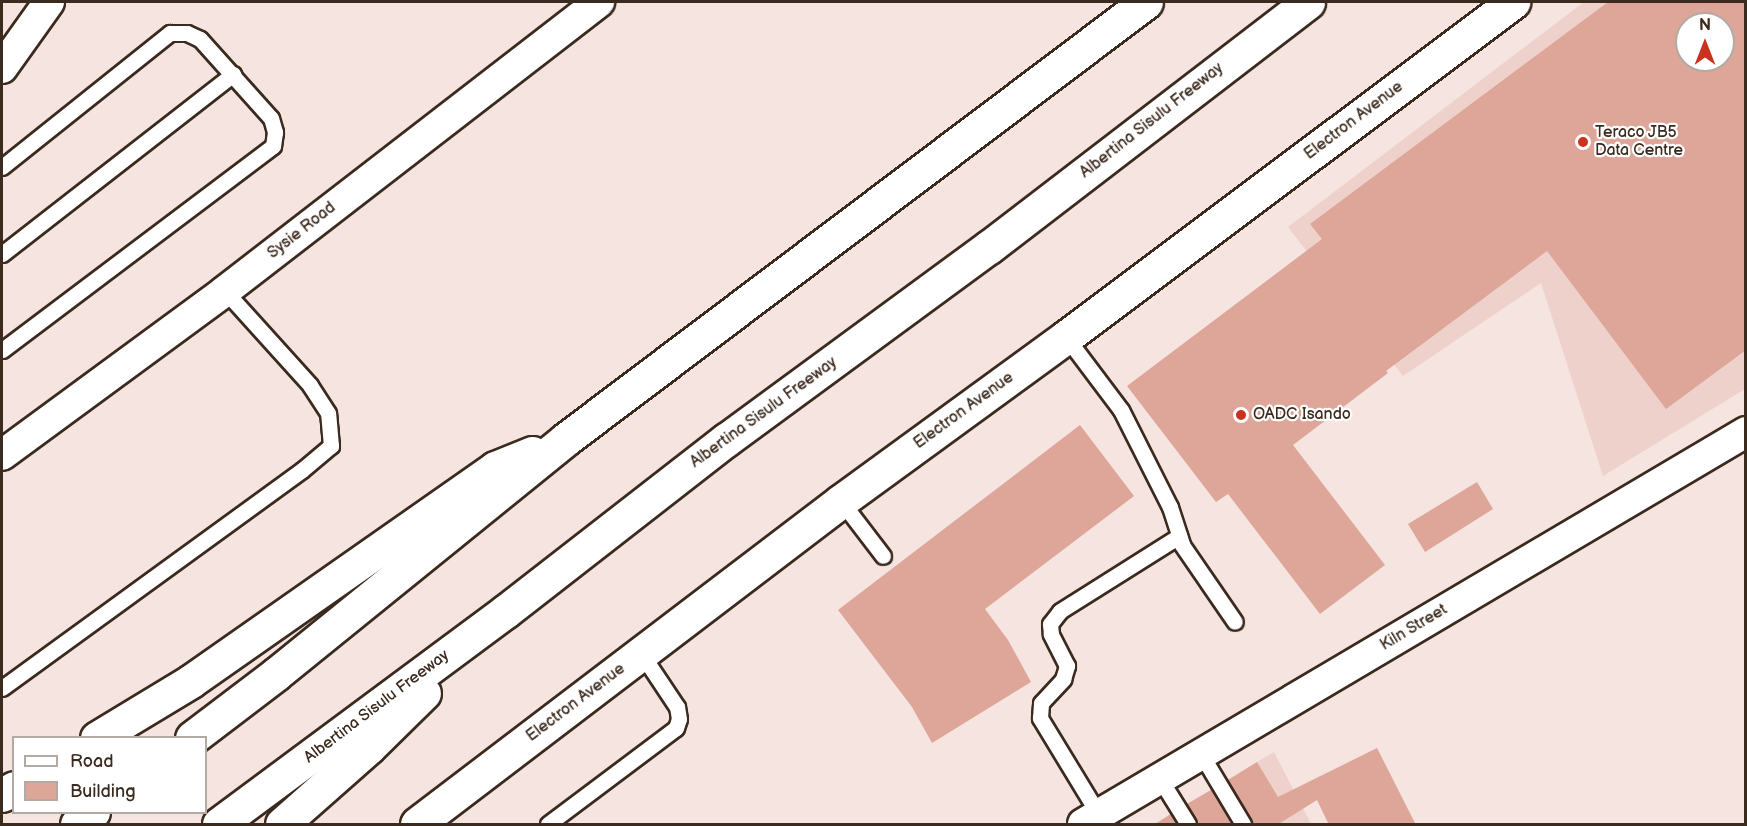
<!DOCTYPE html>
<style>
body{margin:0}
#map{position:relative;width:1747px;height:826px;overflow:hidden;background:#f5e4e0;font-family:"Balsamiq Sans",sans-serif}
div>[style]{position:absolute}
.built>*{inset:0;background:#eed1cb}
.building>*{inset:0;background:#dea599}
.roads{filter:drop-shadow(2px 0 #3b2a1e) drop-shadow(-2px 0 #3b2a1e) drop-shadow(0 2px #3b2a1e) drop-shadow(0 -2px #3b2a1e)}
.service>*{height:15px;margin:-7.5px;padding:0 7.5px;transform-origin:7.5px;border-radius:7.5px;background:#fff}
.minor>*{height:30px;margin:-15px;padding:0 15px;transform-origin:15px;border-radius:15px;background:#fff}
.secondary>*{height:33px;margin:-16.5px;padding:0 16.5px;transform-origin:16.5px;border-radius:16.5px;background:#fff}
.motorway>*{height:33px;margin:-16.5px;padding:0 16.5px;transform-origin:16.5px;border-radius:16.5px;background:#fff}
.dots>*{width:16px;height:16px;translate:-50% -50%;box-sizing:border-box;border:3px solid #fff;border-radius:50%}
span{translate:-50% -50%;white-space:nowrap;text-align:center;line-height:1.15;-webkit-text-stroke:4.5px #fff;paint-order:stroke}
.street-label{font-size:16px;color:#3b2a1e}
.poi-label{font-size:16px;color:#3b2a1e}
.left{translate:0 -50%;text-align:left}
.frame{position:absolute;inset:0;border:3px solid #3b2a1e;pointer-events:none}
.legend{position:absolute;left:12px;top:736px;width:195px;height:78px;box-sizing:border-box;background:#fff;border:2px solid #b1aaa5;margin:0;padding:8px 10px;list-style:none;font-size:18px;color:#3b2a1e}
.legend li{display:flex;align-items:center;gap:12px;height:30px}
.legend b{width:30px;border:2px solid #b1aaa5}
.north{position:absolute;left:1675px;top:12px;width:60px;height:60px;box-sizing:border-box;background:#fff;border:2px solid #b1aaa5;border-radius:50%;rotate:0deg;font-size:16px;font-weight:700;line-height:24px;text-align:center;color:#3b2a1e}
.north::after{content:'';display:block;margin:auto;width:21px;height:27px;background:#c8321e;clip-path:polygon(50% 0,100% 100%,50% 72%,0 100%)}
</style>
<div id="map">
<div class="built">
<i style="clip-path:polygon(evenodd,1584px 2px,1745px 2px,1745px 389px,1603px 476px,1541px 283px,1403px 376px,1288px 227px,1584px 2px,1687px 24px,1723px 24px,1723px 60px,1687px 60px,1687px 24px)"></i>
<i style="clip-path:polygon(1274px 752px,1311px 824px,1154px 824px)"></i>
</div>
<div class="building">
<i style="clip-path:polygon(evenodd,1608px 2px,1746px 2px,1746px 350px,1666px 409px,1547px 251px,1386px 371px,1388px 373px,1293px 445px,1385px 565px,1320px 614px,1228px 494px,1216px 502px,1127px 386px,1322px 239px,1310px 224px,1608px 2px,1687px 24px,1723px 24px,1723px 60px,1687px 60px,1687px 24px)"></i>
<i style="clip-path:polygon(1080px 425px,1134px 496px,985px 609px,1008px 640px,1031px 682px,932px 743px,912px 707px,838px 610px)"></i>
<i style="clip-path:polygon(1477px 482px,1493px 509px,1425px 552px,1408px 524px)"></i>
<i style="clip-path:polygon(1377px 748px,1416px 825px,1329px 825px,1317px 800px,1277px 825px,1253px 825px,1228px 780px,1257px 762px,1278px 797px)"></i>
<i style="clip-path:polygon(1211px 790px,1232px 825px,1198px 825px,1187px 804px)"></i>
<i style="clip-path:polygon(1171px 814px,1177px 825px,1154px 825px)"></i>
</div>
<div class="roads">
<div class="service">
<i style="left:2px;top:167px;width:215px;rotate:-38.6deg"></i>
<i style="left:170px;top:33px;width:17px"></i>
<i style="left:187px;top:33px;width:14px;rotate:25deg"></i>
<i style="left:200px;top:39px;width:106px;rotate:48.1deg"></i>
<i style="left:271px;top:118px;width:15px;rotate:74deg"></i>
<i style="left:275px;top:132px;width:14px;rotate:98deg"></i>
<i style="left:273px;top:146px;width:339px;rotate:143deg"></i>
<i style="left:2px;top:254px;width:293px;rotate:-37.9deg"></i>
<i style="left:1066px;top:337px;width:91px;rotate:53deg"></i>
<i style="left:1121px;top:410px;width:109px;rotate:63.2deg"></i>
<i style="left:1170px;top:507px;width:40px;rotate:72deg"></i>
<i style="left:1182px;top:545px;width:93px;rotate:55.5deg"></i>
<i style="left:841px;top:501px;width:69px;rotate:52.6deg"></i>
<i style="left:2px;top:688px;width:371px;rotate:-36deg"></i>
<i style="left:302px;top:470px;width:38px;rotate:-40deg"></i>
<i style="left:331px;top:446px;width:33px;rotate:-95deg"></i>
<i style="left:328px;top:413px;width:33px;rotate:-123deg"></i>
<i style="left:310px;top:385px;width:127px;rotate:-132.1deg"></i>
<i style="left:1201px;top:754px;width:82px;rotate:59deg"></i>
<i style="left:1160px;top:779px;width:53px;rotate:58.1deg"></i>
<i style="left:1099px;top:815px;width:114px;rotate:-121.3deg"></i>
<i style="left:1040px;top:718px;width:15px;rotate:-86deg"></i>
<i style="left:1041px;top:703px;width:33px;rotate:-47deg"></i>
<i style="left:1063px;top:679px;width:14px;rotate:-73deg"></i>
<i style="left:1067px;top:666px;width:36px;rotate:-117deg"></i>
<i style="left:1051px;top:634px;width:10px;rotate:-96deg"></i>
<i style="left:1050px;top:624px;width:16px;rotate:-52deg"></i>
<i style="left:1060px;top:611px;width:141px;rotate:-32.2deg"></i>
<i style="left:548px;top:824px;width:160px;rotate:-36.9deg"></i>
<i style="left:676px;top:728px;width:9px;rotate:-72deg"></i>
<i style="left:679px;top:719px;width:12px;rotate:-99deg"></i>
<i style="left:677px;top:707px;width:65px;rotate:-123.7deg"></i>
</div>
<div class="minor">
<i style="left:2px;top:68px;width:81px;rotate:-54.5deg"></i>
<i style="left:2px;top:455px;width:277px;rotate:-36.3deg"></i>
<i style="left:225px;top:291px;width:473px;rotate:-37.7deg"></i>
<i style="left:1083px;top:824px;width:770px;rotate:-30.59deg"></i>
</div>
<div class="secondary">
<i style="left:417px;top:824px;width:533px;rotate:-37.3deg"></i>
<i style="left:841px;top:501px;width:278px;rotate:-36.1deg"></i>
<i style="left:1066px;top:337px;width:559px;rotate:-36.85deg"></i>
</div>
<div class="motorway">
<i style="left:97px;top:738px;width:110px;rotate:-31.2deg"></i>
<i style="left:191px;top:681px;width:371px;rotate:-35deg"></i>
<i style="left:495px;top:468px;width:40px;rotate:-22deg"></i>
<i style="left:192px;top:738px;width:106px;rotate:-37.3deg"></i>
<i style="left:276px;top:674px;width:373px;rotate:-39deg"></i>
<i style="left:566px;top:439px;width:726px;rotate:-37deg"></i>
<i style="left:2px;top:795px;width:14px;rotate:-30deg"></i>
<i style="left:77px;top:824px;width:20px;rotate:-37deg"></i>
<i style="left:219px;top:824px;width:357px;rotate:-36.6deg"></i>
<i style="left:506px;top:611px;width:279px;rotate:-37.9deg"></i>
<i style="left:726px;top:440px;width:326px;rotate:-36.3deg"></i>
<i style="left:989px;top:247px;width:402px;rotate:-37.5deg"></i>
<i style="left:282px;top:824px;width:116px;rotate:-41.5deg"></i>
<i style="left:369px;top:747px;width:77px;rotate:-44.5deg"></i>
</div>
</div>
<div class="dots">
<i style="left:1583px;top:142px;background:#c8321e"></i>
<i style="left:1241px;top:415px;background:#c8321e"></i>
</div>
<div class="street-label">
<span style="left:1152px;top:121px;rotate:-38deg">Albertina Sisulu Freeway</span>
<span style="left:1354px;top:121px;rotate:-37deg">Electron Avenue</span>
<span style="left:302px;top:231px;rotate:-38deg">Sysie Road</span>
<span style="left:964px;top:411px;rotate:-36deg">Electron Avenue</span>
<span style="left:764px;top:413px;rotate:-36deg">Albertina Sisulu Freeway</span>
<span style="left:1414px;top:628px;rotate:-31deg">Kiln Street</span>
<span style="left:576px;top:703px;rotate:-37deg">Electron Avenue</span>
<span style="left:377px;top:707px;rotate:-37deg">Albertina Sisulu Freeway</span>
</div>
<div class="poi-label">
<span class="left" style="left:1595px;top:142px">Teraco JB5<br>Data Centre</span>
<span class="left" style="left:1253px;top:415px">OADC Isando</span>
</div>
<div class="frame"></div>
<ul class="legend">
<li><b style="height:8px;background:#fff"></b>Road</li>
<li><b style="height:16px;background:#dea599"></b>Building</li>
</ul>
<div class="north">N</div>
</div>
